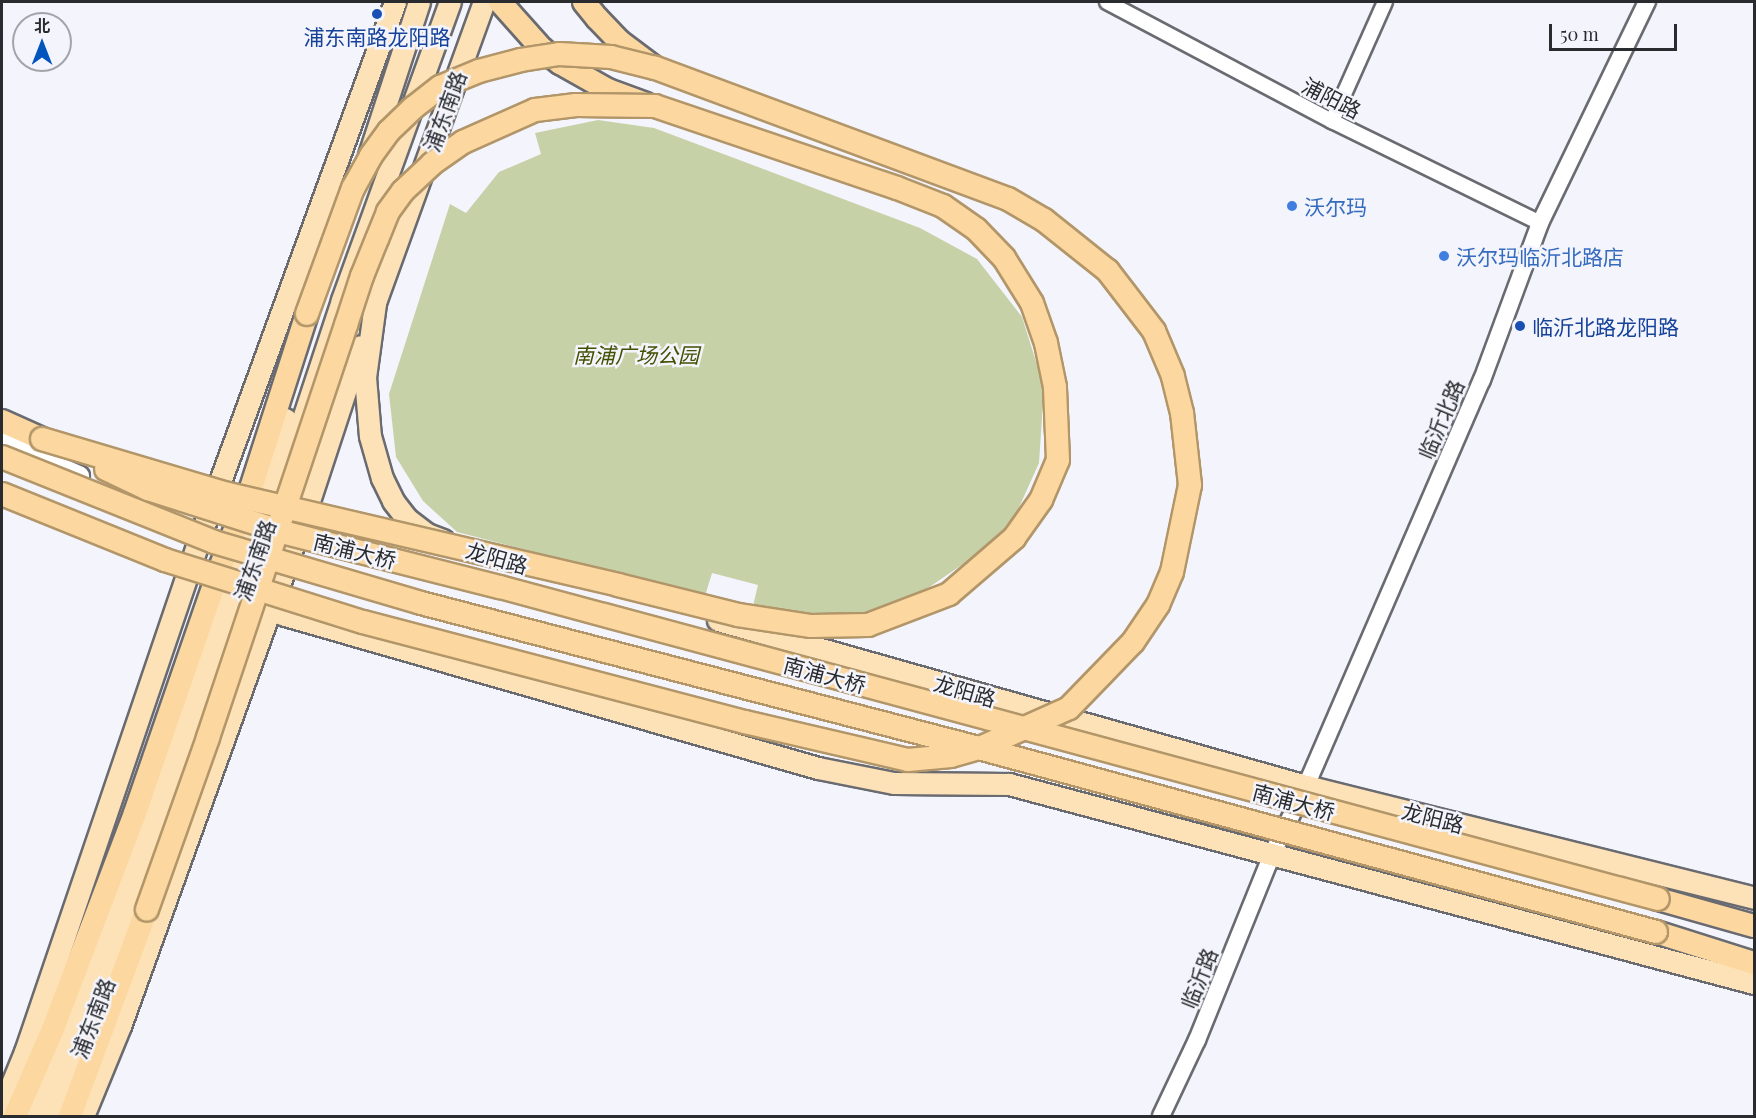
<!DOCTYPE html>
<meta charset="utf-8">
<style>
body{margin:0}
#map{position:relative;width:1756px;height:1118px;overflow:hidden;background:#f3f4fc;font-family:"Playfair Display","Noto Sans SC",serif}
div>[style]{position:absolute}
.green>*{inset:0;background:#c7d1a7}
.roads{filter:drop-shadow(2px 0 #6a6b71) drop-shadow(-2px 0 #6a6b71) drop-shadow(0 2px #6a6b71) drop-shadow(0 -2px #6a6b71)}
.minor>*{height:14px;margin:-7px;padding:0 7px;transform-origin:7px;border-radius:7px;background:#fff}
.tertiary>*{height:16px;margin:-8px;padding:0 8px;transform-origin:8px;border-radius:8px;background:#fff}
.secondary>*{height:20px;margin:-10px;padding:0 10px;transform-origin:10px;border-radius:10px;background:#fff}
.primary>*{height:21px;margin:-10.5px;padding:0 10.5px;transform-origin:10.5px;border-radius:10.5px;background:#fde2b8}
.trunk>*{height:22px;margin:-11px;padding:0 11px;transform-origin:11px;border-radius:11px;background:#fcd8a0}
.bridges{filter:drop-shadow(2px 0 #b29669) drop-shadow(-2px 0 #b29669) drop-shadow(0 2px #b29669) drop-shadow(0 -2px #b29669)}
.trunk-bridge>*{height:22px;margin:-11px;padding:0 11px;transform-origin:11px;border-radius:11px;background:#fcd8a0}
.dots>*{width:16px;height:16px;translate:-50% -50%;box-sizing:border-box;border:3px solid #f3f4fc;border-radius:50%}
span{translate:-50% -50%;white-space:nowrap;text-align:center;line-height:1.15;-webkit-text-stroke:5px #f3f4fc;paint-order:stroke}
.transit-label{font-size:21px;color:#164399}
.left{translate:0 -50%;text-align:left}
.street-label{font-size:21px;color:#2a2b2e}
.shop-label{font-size:21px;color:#366cbe}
.park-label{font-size:21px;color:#445000;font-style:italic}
.frame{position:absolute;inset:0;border:3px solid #2a2b2e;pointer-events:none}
.north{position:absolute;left:12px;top:12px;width:60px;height:60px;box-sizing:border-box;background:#f3f4fc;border:2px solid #a3a4aa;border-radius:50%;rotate:0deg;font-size:16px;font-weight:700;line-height:24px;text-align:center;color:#2a2b2e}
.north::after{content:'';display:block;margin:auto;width:21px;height:27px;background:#0355be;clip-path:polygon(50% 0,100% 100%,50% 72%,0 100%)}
.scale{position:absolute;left:1549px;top:24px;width:128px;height:27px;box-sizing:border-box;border:3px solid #2a2b2e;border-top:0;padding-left:8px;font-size:18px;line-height:21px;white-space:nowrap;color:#2a2b2e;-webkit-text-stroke:4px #f3f4fc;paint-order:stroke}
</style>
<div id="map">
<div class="green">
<i style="clip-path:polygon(598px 120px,654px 128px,920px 228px,977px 259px,1022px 317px,1044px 387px,1039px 463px,1007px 534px,925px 590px,839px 626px,752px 610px,758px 585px,712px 573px,705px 596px,457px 532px,423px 501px,396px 457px,389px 394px,450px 204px,466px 213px,499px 172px,541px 154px,535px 133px)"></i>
</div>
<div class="roads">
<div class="minor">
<i style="left:1107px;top:2px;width:255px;rotate:27.9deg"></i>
<i style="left:1332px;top:121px;width:232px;rotate:26.1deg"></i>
<i style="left:1332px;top:121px;width:130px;rotate:-66deg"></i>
</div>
<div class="tertiary">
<i style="left:1161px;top:1116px;width:84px;rotate:-64.7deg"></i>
<i style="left:1197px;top:1040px;width:201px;rotate:-68deg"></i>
<i style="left:1272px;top:854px;width:76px;rotate:-63.4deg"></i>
<i style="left:1306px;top:786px;width:443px;rotate:-66.6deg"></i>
<i style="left:1482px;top:380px;width:167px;rotate:-69.7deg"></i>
<i style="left:1540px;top:223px;width:246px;rotate:-64.2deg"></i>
</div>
<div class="secondary">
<i style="left:2px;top:443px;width:84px;rotate:23.2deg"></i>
</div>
<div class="primary">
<i style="left:369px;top:155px;width:161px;rotate:-71.9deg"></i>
<i style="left:376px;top:296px;width:82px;rotate:97.7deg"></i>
<i style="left:365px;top:377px;width:59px;rotate:85.2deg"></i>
<i style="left:370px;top:436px;width:44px;rotate:74.1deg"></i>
<i style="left:382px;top:478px;width:25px;rotate:64deg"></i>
<i style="left:393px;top:501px;width:23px;rotate:52deg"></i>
<i style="left:407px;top:519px;width:25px;rotate:37deg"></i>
<i style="left:427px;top:534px;width:17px;rotate:21deg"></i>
<i style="left:373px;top:308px;width:326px;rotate:-70.1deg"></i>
<i style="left:222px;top:594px;width:66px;rotate:18.4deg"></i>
<i style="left:285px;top:615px;width:555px;rotate:16.02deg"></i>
<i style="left:818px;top:768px;width:77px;rotate:11.2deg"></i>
<i style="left:894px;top:783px;width:115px;rotate:0.5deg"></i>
<i style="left:1009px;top:784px;width:771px;rotate:14.96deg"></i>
<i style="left:718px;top:620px;width:611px;rotate:15.77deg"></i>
<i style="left:1306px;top:786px;width:462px;rotate:14deg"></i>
<i style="left:2px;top:1108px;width:61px;rotate:-67.7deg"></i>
<i style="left:25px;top:1052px;width:553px;rotate:-71.24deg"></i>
<i style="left:203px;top:528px;width:560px;rotate:-69.95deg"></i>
<i style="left:32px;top:1116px;width:63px;rotate:-65.5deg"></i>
<i style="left:58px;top:1059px;width:149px;rotate:-68.8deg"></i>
<i style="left:112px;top:920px;width:530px;rotate:-70.95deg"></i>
<i style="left:52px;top:1116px;width:176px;rotate:-68.4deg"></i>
<i style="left:117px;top:952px;width:482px;rotate:-70.6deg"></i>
<i style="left:277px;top:497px;width:207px;rotate:-71.7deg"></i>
<i style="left:342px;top:300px;width:317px;rotate:-70.1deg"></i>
<i style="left:83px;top:1116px;width:97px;rotate:-67.7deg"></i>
<i style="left:120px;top:1026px;width:555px;rotate:-70.19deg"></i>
<i style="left:308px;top:504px;width:166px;rotate:-71.8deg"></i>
</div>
<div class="trunk">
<i style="left:500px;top:2px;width:63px;rotate:48.2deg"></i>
<i style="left:542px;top:49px;width:23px;rotate:38deg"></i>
<i style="left:560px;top:63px;width:55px;rotate:29.4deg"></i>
<i style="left:608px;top:90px;width:40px;rotate:20.2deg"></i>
<i style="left:584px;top:2px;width:21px;rotate:51deg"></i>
<i style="left:597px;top:18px;width:32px;rotate:46deg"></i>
<i style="left:619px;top:41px;width:45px;rotate:36.9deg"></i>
<i style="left:2px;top:421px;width:44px;rotate:24.2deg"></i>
<i style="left:1658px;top:899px;width:100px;rotate:15.7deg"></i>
<i style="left:1656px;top:932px;width:103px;rotate:17.6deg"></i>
<i style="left:15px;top:1116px;width:95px;rotate:-66.4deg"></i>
<i style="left:53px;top:1029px;width:231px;rotate:-69.2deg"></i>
<i style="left:135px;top:813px;width:259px;rotate:-70.9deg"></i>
<i style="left:220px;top:568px;width:86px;rotate:-68.8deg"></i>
<i style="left:251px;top:488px;width:183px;rotate:-72.2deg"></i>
<i style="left:70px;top:1116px;width:221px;rotate:-69.6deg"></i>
</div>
</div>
<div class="bridges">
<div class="trunk-bridge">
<i style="left:42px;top:439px;width:194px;rotate:16.5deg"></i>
<i style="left:228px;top:494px;width:400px;rotate:13.1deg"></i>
<i style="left:618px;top:585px;width:124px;rotate:14deg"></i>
<i style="left:738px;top:615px;width:74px;rotate:8.6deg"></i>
<i style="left:811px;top:626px;width:57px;rotate:-1deg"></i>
<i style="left:868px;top:625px;width:87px;rotate:-20.9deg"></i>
<i style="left:949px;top:594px;width:86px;rotate:-40.7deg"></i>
<i style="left:1014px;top:538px;width:47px;rotate:-54.6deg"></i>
<i style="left:1041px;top:500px;width:43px;rotate:-67deg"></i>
<i style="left:1058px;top:460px;width:73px;rotate:-92.4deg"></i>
<i style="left:1055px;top:387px;width:45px;rotate:-101.6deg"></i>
<i style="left:1046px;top:343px;width:42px;rotate:-109.3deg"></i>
<i style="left:1032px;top:303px;width:53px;rotate:-121.9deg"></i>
<i style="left:1004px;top:258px;width:40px;rotate:-134deg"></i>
<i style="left:976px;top:229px;width:40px;rotate:-145.1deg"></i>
<i style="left:943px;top:206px;width:49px;rotate:-158.6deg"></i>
<i style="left:897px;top:188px;width:256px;rotate:-161.3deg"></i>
<i style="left:655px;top:106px;width:79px;rotate:-179.3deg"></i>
<i style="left:576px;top:105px;width:41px;rotate:173deg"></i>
<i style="left:535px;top:110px;width:79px;rotate:156deg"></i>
<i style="left:463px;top:142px;width:38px;rotate:145deg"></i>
<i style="left:432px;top:164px;width:40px;rotate:137deg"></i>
<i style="left:403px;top:191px;width:26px;rotate:126deg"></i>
<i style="left:388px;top:212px;width:29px;rotate:112deg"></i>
<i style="left:377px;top:239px;width:40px;rotate:112deg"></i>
<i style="left:362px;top:276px;width:52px;rotate:108.1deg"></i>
<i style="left:346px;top:325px;width:435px;rotate:108.5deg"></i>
<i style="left:208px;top:738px;width:182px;rotate:109.6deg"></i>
<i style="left:2px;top:457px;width:228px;rotate:21.8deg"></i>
<i style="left:214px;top:542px;width:216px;rotate:16.4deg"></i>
<i style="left:421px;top:603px;width:588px;rotate:14.58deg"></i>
<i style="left:990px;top:751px;width:690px;rotate:15.2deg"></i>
<i style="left:106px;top:469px;width:47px;rotate:25.5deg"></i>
<i style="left:148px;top:489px;width:145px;rotate:17.7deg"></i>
<i style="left:286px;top:533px;width:221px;rotate:14.2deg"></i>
<i style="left:500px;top:587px;width:1199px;rotate:15.08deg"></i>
<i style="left:2px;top:494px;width:176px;rotate:22deg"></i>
<i style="left:165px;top:560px;width:207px;rotate:17.4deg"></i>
<i style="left:363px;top:622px;width:395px;rotate:14.7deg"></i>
<i style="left:745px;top:722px;width:167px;rotate:13.1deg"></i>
<i style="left:908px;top:760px;width:43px;rotate:-5.3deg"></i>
<i style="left:951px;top:756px;width:32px;rotate:-16deg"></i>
<i style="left:982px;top:747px;width:95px;rotate:-24.1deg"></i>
<i style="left:1069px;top:708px;width:92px;rotate:-45.9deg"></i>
<i style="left:1133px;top:642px;width:45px;rotate:-56deg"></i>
<i style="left:1158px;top:605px;width:36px;rotate:-67deg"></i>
<i style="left:1172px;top:572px;width:89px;rotate:-78.3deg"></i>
<i style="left:1190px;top:485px;width:72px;rotate:-96.3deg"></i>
<i style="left:1182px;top:413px;width:38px;rotate:-104deg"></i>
<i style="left:1173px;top:376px;width:49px;rotate:-112.9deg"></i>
<i style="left:1154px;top:331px;width:76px;rotate:-127.5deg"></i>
<i style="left:1108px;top:271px;width:82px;rotate:-141.4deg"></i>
<i style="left:1044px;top:220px;width:42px;rotate:-149.7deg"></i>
<i style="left:1008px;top:199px;width:377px;rotate:-159.6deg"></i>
<i style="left:655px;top:68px;width:45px;rotate:-166deg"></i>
<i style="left:611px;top:57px;width:52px;rotate:-176.7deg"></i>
<i style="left:559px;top:54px;width:38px;rotate:171deg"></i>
<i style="left:521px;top:60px;width:43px;rotate:165.3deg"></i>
<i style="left:479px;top:71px;width:42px;rotate:157.7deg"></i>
<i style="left:440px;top:87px;width:34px;rotate:142deg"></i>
<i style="left:413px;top:108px;width:33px;rotate:136deg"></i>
<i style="left:389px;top:131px;width:31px;rotate:126deg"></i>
<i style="left:371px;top:156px;width:37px;rotate:119deg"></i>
<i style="left:353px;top:188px;width:134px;rotate:110.1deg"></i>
</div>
</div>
<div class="dots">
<i style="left:377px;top:14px;background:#1a4fb4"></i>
<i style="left:1292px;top:206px;background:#3f7fe0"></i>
<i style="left:1444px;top:256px;background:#3f7fe0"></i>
<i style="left:1520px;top:326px;background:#1a4fb4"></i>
</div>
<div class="transit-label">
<span style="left:377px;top:36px">浦东南路龙阳路</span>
<span class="left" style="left:1532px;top:326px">临沂北路龙阳路</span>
</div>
<div class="street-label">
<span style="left:1332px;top:97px;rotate:27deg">浦阳路</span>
<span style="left:444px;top:111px;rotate:-70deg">浦东南路</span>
<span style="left:1440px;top:419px;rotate:-67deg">临沂北路</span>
<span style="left:355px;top:550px;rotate:14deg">南浦大桥</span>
<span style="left:497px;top:557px;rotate:16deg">龙阳路</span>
<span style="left:254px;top:560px;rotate:-71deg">浦东南路</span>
<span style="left:825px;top:674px;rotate:15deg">南浦大桥</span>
<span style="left:965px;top:690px;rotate:16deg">龙阳路</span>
<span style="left:1294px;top:801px;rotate:15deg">南浦大桥</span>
<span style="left:1433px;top:817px;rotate:14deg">龙阳路</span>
<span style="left:1198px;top:978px;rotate:-68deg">临沂路</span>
<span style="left:92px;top:1018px;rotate:-69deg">浦东南路</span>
</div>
<div class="shop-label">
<span class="left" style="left:1304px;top:206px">沃尔玛</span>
<span class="left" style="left:1456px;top:256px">沃尔玛临沂北路店</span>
</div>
<div class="park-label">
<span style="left:636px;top:354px">南浦广场公园</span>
</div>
<div class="frame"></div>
<div class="north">北</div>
<div class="scale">50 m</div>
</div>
